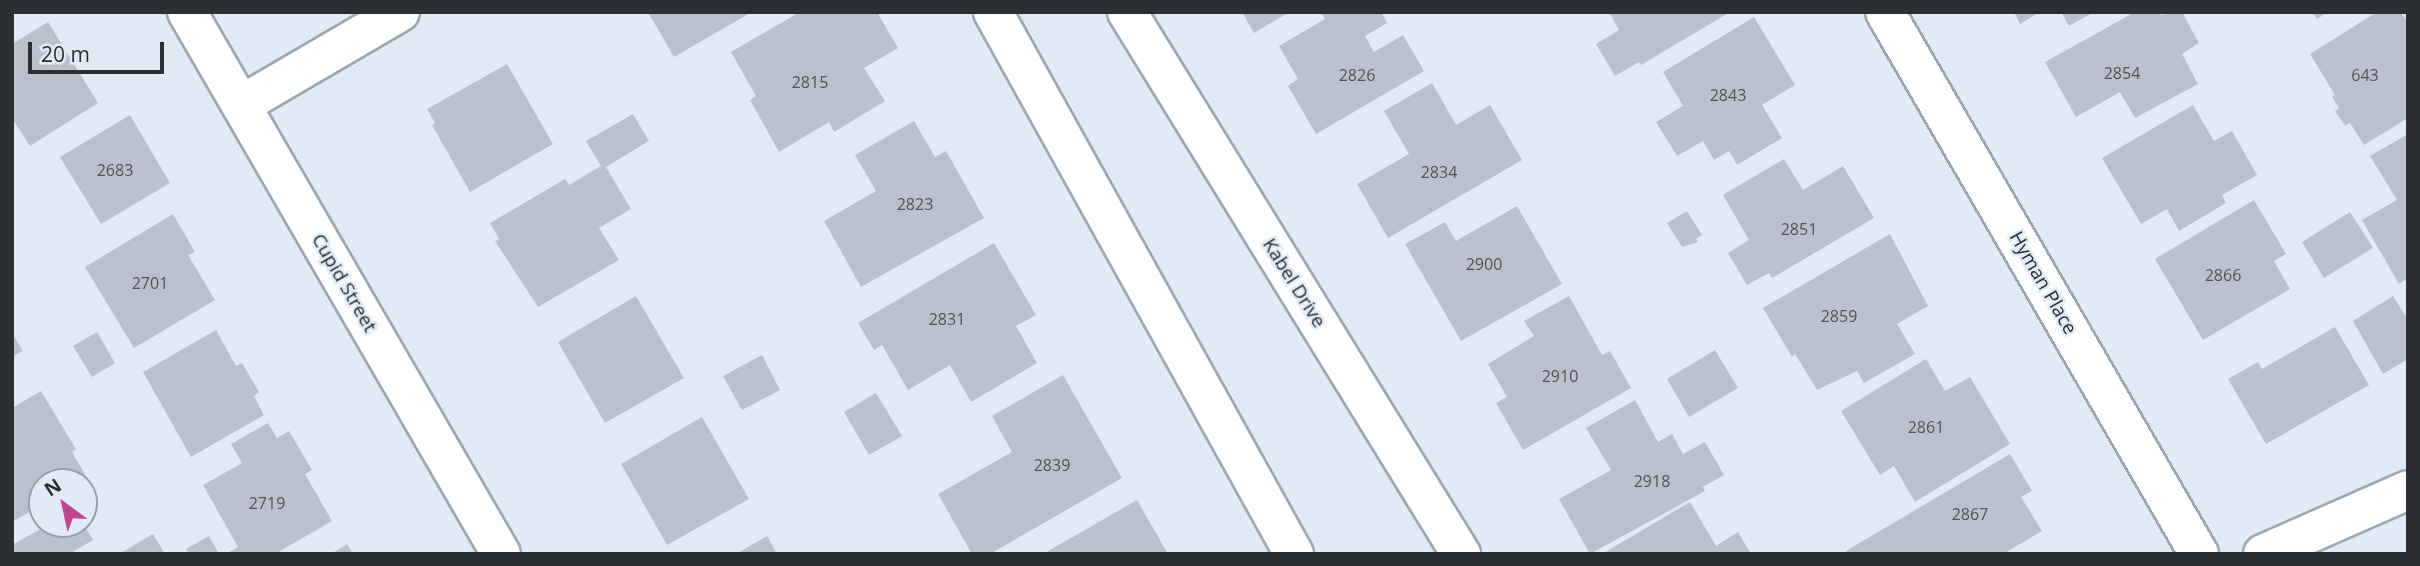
<!DOCTYPE html>
<style>
body{margin:0}
#map{position:relative;width:2420px;height:566px;overflow:hidden;background:#e0ebf6;font-family:"Open Sans",sans-serif}
div>[style]{position:absolute}
.building>*{inset:0;background:#bbc0cd}
.roads{filter:drop-shadow(2px 0 #9da7b1) drop-shadow(-2px 0 #9da7b1) drop-shadow(0 2px #9da7b1) drop-shadow(0 -2px #9da7b1)}
.minor>*{height:38px;margin:-19px;padding:0 19px;transform-origin:19px;border-radius:19px;background:#fff}
span{translate:-50% -50%;white-space:nowrap;text-align:center;line-height:1.15;-webkit-text-stroke:5px #e0ebf6;paint-order:stroke}
.number-label{font-size:16px;color:#4f535a}
.number-label span{-webkit-text-stroke-width:0}
.street-label{font-size:19px;color:#2b2f33}
.frame{position:absolute;inset:0;border:14px solid #2b2f33;pointer-events:none}
.north{position:absolute;left:28px;top:468px;width:70px;height:70px;box-sizing:border-box;background:#e0ebf6;border:2px solid #98a0a8;border-radius:50%;rotate:327deg;font-size:19px;font-weight:700;line-height:28px;text-align:center;color:#2b2f33}
.north::after{content:'';display:block;margin:auto;width:24px;height:32px;background:#c14391;clip-path:polygon(50% 0,100% 100%,50% 72%,0 100%)}
.scale{position:absolute;left:28px;top:42px;width:136px;height:32px;box-sizing:border-box;border:4px solid #2b2f33;border-top:0;padding-left:9px;font-size:21px;line-height:24px;white-space:nowrap;color:#2b2f33;-webkit-text-stroke:5px #e0ebf6;paint-order:stroke}
</style>
<div id="map">
<div class="building">
<i style="clip-path:polygon(648px 12px,752px 12px,674px 57px)"></i>
<i style="clip-path:polygon(800px 12px,877px 12px,898px 48px,864px 68px,885px 101px,834px 132px,829px 122px,779px 152px,750px 100px,756px 96px,731px 52px)"></i>
<i style="clip-path:polygon(1242px 12px,1289px 12px,1254px 33px)"></i>
<i style="clip-path:polygon(1321px 12px,1381px 12px,1387px 23px,1365px 36px,1374px 52px,1403px 35px,1424px 71px,1316px 134px,1288px 86px,1298px 79px,1279px 46px,1325px 19px)"></i>
<i style="clip-path:polygon(1609px 12px,1730px 12px,1641px 65px,1639px 62px,1615px 76px,1596px 44px,1619px 30px)"></i>
<i style="clip-path:polygon(2014px 12px,2040px 12px,2020px 24px)"></i>
<i style="clip-path:polygon(2061px 12px,2094px 12px,2069px 26px)"></i>
<i style="clip-path:polygon(2135px 12px,2158px 12px,2160px 15px,2182px 12px,2199px 43px,2182px 54px,2198px 84px,2135px 118px,2120px 92px,2076px 117px,2045px 62px)"></i>
<i style="clip-path:polygon(2312px 12px,2328px 12px,2317px 19px)"></i>
<i style="clip-path:polygon(2377px 12px,2401px 12px,2408px 23px,2408px 118px,2364px 145px,2350px 123px,2345px 126px,2335px 111px,2339px 108px,2332px 97px,2335px 95px,2310px 54px)"></i>
<i style="clip-path:polygon(1754px 17px,1795px 85px,1762px 105px,1782px 138px,1737px 165px,1729px 151px,1714px 160px,1703px 141px,1677px 156px,1656px 122px,1683px 106px,1663px 72px)"></i>
<i style="clip-path:polygon(48px 22px,98px 103px,30px 146px,12px 118px,12px 44px)"></i>
<i style="clip-path:polygon(507px 64px,553px 144px,470px 192px,432px 125px,435px 123px,427px 109px)"></i>
<i style="clip-path:polygon(1432px 83px,1456px 125px,1490px 105px,1522px 160px,1388px 238px,1357px 184px,1409px 154px,1384px 111px)"></i>
<i style="clip-path:polygon(2193px 105px,2214px 141px,2232px 131px,2257px 175px,2222px 195px,2226px 203px,2179px 231px,2167px 209px,2141px 224px,2102px 158px)"></i>
<i style="clip-path:polygon(633px 114px,649px 141px,606px 167px,631px 209px,599px 228px,619px 260px,538px 307px,495px 241px,499px 239px,490px 223px,565px 179px,569px 185px,601px 166px,586px 141px)"></i>
<i style="clip-path:polygon(130px 115px,170px 183px,101px 224px,60px 157px)"></i>
<i style="clip-path:polygon(914px 121px,935px 157px,946px 151px,984px 218px,861px 287px,824px 221px,876px 191px,855px 155px)"></i>
<i style="clip-path:polygon(2408px 134px,2408px 278px,2399px 284px,2362px 220px,2397px 200px,2370px 156px)"></i>
<i style="clip-path:polygon(1784px 159px,1803px 190px,1843px 166px,1874px 218px,1772px 278px,1769px 273px,1747px 285px,1728px 253px,1749px 240px,1723px 195px)"></i>
<i style="clip-path:polygon(2254px 200px,2286px 254px,2274px 261px,2290px 289px,2203px 340px,2155px 259px)"></i>
<i style="clip-path:polygon(1517px 206px,1562px 284px,1461px 341px,1405px 244px,1445px 222px,1456px 241px)"></i>
<i style="clip-path:polygon(1687px 211px,1702px 235px,1696px 239px,1698px 242px,1682px 247px,1667px 223px)"></i>
<i style="clip-path:polygon(2350px 212px,2373px 248px,2324px 278px,2302px 242px)"></i>
<i style="clip-path:polygon(173px 214px,195px 252px,188px 255px,215px 300px,134px 348px,85px 267px)"></i>
<i style="clip-path:polygon(1890px 234px,1928px 306px,1897px 324px,1915px 354px,1864px 383px,1857px 371px,1817px 390px,1795px 354px,1792px 357px,1763px 308px)"></i>
<i style="clip-path:polygon(994px 243px,1036px 315px,1016px 326px,1037px 363px,971px 402px,950px 365px,908px 390px,882px 345px,874px 350px,858px 323px)"></i>
<i style="clip-path:polygon(636px 296px,684px 378px,605px 423px,558px 342px)"></i>
<i style="clip-path:polygon(1569px 296px,1602px 355px,1610px 351px,1631px 388px,1523px 450px,1496px 403px,1507px 397px,1488px 364px,1534px 336px,1524px 321px)"></i>
<i style="clip-path:polygon(2393px 296px,2408px 320px,2408px 359px,2383px 374px,2353px 321px)"></i>
<i style="clip-path:polygon(2335px 327px,2369px 385px,2266px 444px,2228px 379px,2258px 362px,2262px 369px)"></i>
<i style="clip-path:polygon(216px 330px,236px 366px,242px 363px,259px 392px,254px 396px,264px 415px,191px 457px,143px 372px)"></i>
<i style="clip-path:polygon(97px 332px,115px 363px,92px 377px,73px 346px)"></i>
<i style="clip-path:polygon(12px 333px,23px 351px,12px 357px)"></i>
<i style="clip-path:polygon(1715px 350px,1738px 388px,1689px 417px,1667px 379px)"></i>
<i style="clip-path:polygon(762px 355px,780px 390px,742px 410px,723px 376px)"></i>
<i style="clip-path:polygon(1926px 359px,1945px 391px,1970px 377px,2010px 444px,1915px 502px,1894px 466px,1880px 475px,1841px 411px)"></i>
<i style="clip-path:polygon(1063px 375px,1122px 478px,990px 554px,972px 554px,938px 494px,1012px 452px,992px 416px)"></i>
<i style="clip-path:polygon(41px 391px,76px 449px,72px 452px,87px 478px,80px 482px,42px 482px,42px 505px,12px 522px,12px 408px)"></i>
<i style="clip-path:polygon(876px 393px,902px 436px,869px 455px,844px 412px)"></i>
<i style="clip-path:polygon(1635px 400px,1658px 442px,1672px 434px,1683px 454px,1705px 442px,1724px 475px,1703px 487px,1705px 491px,1590px 554px,1559px 499px,1611px 470px,1586px 428px)"></i>
<i style="clip-path:polygon(702px 417px,749px 499px,667px 545px,621px 464px)"></i>
<i style="clip-path:polygon(268px 423px,277px 438px,289px 431px,312px 470px,305px 474px,332px 521px,275px 554px,226px 554px,238px 547px,203px 485px,242px 463px,231px 444px)"></i>
<i style="clip-path:polygon(2010px 454px,2032px 491px,2021px 497px,2042px 531px,2003px 554px,1847px 554px,1846px 551px)"></i>
<i style="clip-path:polygon(1137px 500px,1168px 554px,1043px 554px)"></i>
<i style="clip-path:polygon(1690px 502px,1716px 546px,1738px 532px,1751px 554px,1602px 554px)"></i>
<i style="clip-path:polygon(49px 524px,84px 524px,93px 540px,69px 554px,12px 554px,12px 545px)"></i>
<i style="clip-path:polygon(153px 534px,165px 554px,119px 554px)"></i>
<i style="clip-path:polygon(209px 536px,219px 554px,189px 554px,186px 549px)"></i>
<i style="clip-path:polygon(767px 536px,777px 554px,736px 554px)"></i>
<i style="clip-path:polygon(347px 544px,353px 554px,331px 554px)"></i>
</div>
<div class="roads">
<div class="minor">
<i style="left:187px;top:12px;width:626px;rotate:59.91deg"></i>
<i style="left:993px;top:12px;width:620px;rotate:60.95deg"></i>
<i style="left:1127px;top:12px;width:637px;rotate:58.36deg"></i>
<i style="left:1885px;top:12px;width:626px;rotate:59.91deg"></i>
<i style="left:241px;top:105px;width:184px;rotate:-30.3deg"></i>
<i style="left:2263px;top:554px;width:158px;rotate:-23.8deg"></i>
</div>
</div>
<div class="number-label">
<span style="left:2122px;top:73px">2854</span>
<span style="left:1357px;top:75px">2826</span>
<span style="left:2365px;top:75px">643</span>
<span style="left:810px;top:82px">2815</span>
<span style="left:1728px;top:95px">2843</span>
<span style="left:115px;top:170px">2683</span>
<span style="left:1439px;top:172px">2834</span>
<span style="left:915px;top:204px">2823</span>
<span style="left:1799px;top:229px">2851</span>
<span style="left:1484px;top:264px">2900</span>
<span style="left:2223px;top:275px">2866</span>
<span style="left:150px;top:283px">2701</span>
<span style="left:1839px;top:316px">2859</span>
<span style="left:947px;top:319px">2831</span>
<span style="left:1560px;top:376px">2910</span>
<span style="left:1926px;top:427px">2861</span>
<span style="left:1052px;top:465px">2839</span>
<span style="left:1652px;top:481px">2918</span>
<span style="left:267px;top:503px">2719</span>
<span style="left:1970px;top:514px">2867</span>
</div>
<div class="street-label">
<span style="left:344px;top:283px;rotate:60deg">Cupid Street</span>
<span style="left:1294px;top:283px;rotate:58deg">Kabel Drive</span>
<span style="left:2043px;top:283px;rotate:60deg">Hyman Place</span>
</div>
<div class="frame"></div>
<div class="north">N</div>
<div class="scale">20 m</div>
</div>
